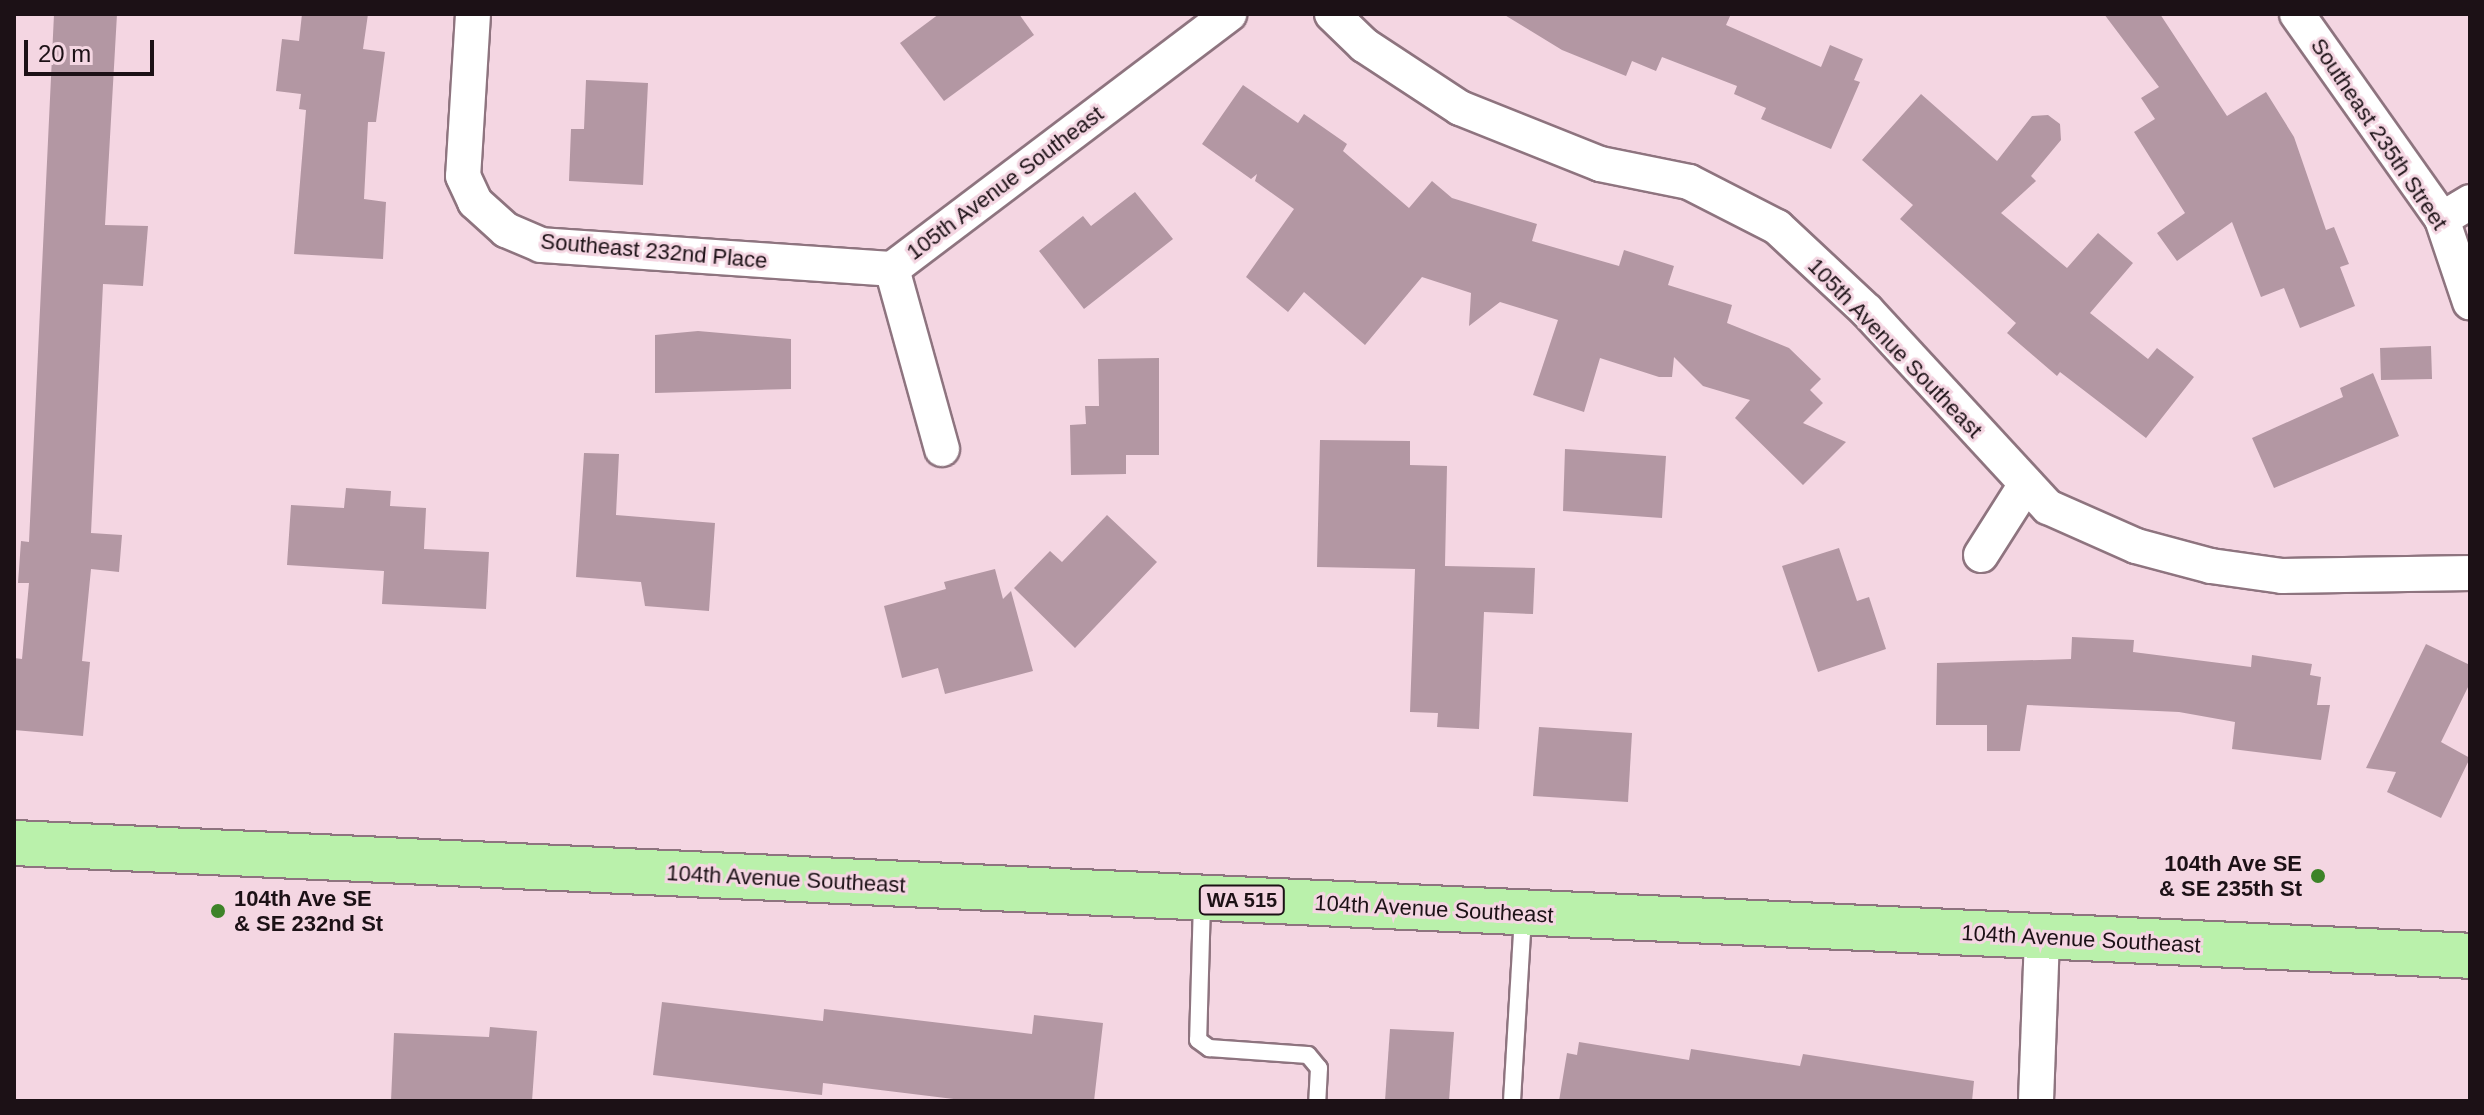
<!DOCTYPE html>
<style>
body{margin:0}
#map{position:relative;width:2484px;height:1115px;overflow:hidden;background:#f4d6e2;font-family:Helvetica,sans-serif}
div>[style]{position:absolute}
.building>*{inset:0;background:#b397a3}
.roads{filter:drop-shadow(2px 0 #8e747f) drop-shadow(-2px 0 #8e747f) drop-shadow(0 2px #8e747f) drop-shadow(0 -2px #8e747f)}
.lane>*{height:16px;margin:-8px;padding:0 8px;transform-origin:8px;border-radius:8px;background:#fff}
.street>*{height:34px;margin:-17px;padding:0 17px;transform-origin:17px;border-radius:17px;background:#fff}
.primary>*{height:44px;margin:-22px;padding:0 22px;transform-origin:22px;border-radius:22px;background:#baf1ab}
.dots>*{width:22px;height:22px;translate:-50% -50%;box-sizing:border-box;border:4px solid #f4d6e2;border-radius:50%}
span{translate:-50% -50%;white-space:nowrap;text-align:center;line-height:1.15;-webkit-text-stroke:6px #f4d6e2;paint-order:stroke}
.shield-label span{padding:2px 6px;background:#f4d6e2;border:2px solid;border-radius:6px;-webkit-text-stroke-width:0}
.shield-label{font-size:20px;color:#1c1116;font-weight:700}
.street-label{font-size:22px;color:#1c1116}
.poi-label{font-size:22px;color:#1c1116;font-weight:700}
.right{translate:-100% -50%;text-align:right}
.left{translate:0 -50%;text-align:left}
.frame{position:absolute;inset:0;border:16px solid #1c1116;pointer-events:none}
.scale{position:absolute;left:24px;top:40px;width:130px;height:36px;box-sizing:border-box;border:4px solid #1c1116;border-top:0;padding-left:10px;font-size:24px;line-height:28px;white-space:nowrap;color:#1c1116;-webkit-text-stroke:6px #f4d6e2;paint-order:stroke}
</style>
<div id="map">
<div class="building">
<i style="clip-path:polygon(54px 14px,117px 14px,105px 225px,148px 226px,143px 286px,103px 284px,91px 533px,122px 535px,119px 572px,91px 569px,82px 661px,90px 662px,83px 736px,14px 730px,14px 658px,22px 659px,29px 583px,18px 583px,21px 541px,29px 542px)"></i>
<i style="clip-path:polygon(302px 14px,368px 14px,363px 49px,385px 52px,376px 122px,368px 122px,364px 199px,386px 202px,383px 259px,294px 254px,306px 110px,299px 109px,301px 94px,276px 91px,282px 39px,299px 41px)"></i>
<i style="clip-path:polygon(939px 14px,1019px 14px,1034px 35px,944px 101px,900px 43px)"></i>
<i style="clip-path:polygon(1503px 14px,1731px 14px,1726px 25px,1821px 67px,1830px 45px,1863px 59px,1854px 80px,1860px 82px,1831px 149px,1761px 119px,1766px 108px,1734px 94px,1737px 86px,1662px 57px,1656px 71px,1632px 61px,1626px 76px,1562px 50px)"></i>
<i style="clip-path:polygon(2104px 14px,2160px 14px,2227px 116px,2266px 92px,2294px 137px,2326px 230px,2334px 227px,2349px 264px,2340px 267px,2355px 306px,2300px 328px,2284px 288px,2261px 297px,2232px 222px,2177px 261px,2157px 233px,2185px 213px,2134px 132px,2155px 119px,2141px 98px,2159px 87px)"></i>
<i style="clip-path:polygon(586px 80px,648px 83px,643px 185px,569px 181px,571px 129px,584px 129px)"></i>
<i style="clip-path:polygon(1243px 85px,1298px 123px,1304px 114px,1347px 144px,1343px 151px,1409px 208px,1432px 181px,1452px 198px,1537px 224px,1532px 241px,1619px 266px,1624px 250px,1674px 266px,1668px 285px,1732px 305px,1727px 323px,1789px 348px,1821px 379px,1810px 390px,1823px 403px,1803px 423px,1846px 442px,1803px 485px,1735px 418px,1750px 400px,1703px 386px,1674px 357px,1672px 377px,1659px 377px,1600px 358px,1584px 412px,1533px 395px,1558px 320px,1500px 302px,1469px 326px,1471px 293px,1422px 277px,1365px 345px,1304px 292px,1288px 312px,1246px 277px,1294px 209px,1255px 181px,1257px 174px,1251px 179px,1202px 144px)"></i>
<i style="clip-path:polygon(1921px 94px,1997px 161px,2032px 116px,2048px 115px,2060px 124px,2061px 140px,2031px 176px,2036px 181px,2001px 213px,2067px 268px,2098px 233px,2133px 263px,2090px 313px,2148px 359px,2157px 348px,2194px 377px,2146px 438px,2060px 372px,2057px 376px,2007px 333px,2016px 323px,1900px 219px,1913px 205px,1862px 160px)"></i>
<i style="clip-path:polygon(1135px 192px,1173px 239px,1084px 309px,1039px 251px,1083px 216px,1091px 226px)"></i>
<i style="clip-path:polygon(698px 331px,791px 339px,791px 389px,655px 393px,655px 335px)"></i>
<i style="clip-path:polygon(2431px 346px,2432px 379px,2381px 380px,2380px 348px)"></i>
<i style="clip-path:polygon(1159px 358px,1159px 455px,1126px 455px,1126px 474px,1071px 475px,1070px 425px,1086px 424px,1085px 406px,1099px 406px,1098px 359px)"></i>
<i style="clip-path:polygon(2373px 373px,2399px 436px,2274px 488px,2252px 438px,2343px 397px,2340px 388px)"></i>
<i style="clip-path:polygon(1320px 440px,1410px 441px,1410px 465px,1447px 466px,1445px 566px,1535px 568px,1533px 614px,1484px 612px,1479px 729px,1437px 727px,1438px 713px,1410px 712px,1415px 569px,1317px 567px)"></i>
<i style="clip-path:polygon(1565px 449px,1666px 456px,1662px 518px,1563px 511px)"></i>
<i style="clip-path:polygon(584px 453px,619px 454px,616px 515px,715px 523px,709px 611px,645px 606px,641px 582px,576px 577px)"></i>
<i style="clip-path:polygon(346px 488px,391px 491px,390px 506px,426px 508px,424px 549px,489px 552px,486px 609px,382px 604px,384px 571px,287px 565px,291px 505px,344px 508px)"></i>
<i style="clip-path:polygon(1107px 515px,1157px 562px,1075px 648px,1014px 588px,1050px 551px,1062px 562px)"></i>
<i style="clip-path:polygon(1839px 548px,1857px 601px,1869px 597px,1886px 649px,1818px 672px,1782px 566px)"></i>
<i style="clip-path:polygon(995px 569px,1003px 599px,1011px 591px,1033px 671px,945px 694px,938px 668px,902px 678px,884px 606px,946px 589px,944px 582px)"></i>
<i style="clip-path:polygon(2072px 637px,2134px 640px,2133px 652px,2251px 667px,2252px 655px,2312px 664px,2310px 675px,2321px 677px,2317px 705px,2330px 705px,2321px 760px,2232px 749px,2235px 722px,2179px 712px,2027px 705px,2020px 751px,1987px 751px,1987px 725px,1936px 725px,1937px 663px,2071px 659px)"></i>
<i style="clip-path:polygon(2426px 644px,2470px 665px,2470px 683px,2441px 742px,2470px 758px,2441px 818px,2387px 792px,2396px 772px,2366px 768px)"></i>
<i style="clip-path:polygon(1539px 727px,1632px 733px,1628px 802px,1533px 796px)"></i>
<i style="clip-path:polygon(662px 1002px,823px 1021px,824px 1009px,1032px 1034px,1034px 1015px,1103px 1023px,1094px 1101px,970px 1101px,823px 1083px,822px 1095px,653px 1075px)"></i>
<i style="clip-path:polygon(490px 1027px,537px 1031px,532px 1101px,391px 1101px,394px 1033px,489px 1037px)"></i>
<i style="clip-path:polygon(1390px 1029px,1454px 1032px,1449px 1101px,1385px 1101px)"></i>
<i style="clip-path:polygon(1579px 1042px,1689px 1060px,1691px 1049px,1800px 1066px,1803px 1054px,1974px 1081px,1972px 1101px,1559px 1101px,1567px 1053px,1577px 1055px)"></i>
</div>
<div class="roads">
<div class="lane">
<i style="left:1202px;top:901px;width:139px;rotate:91.6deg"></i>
<i style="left:1198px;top:1040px;width:14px;rotate:36deg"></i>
<i style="left:1209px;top:1048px;width:99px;rotate:4deg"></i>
<i style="left:1308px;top:1055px;width:17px;rotate:50deg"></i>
<i style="left:1319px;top:1068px;width:33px;rotate:93deg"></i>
<i style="left:1512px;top:1101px;width:186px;rotate:-86.6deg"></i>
</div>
<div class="street">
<i style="left:473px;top:14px;width:162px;rotate:93.5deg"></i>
<i style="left:463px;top:176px;width:29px;rotate:65deg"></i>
<i style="left:475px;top:202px;width:42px;rotate:42.1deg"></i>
<i style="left:506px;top:230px;width:38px;rotate:23deg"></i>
<i style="left:541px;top:245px;width:352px;rotate:3.9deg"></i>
<i style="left:1332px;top:14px;width:45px;rotate:44.1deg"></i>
<i style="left:1364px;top:45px;width:115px;rotate:33.3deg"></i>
<i style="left:1460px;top:108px;width:151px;rotate:21.8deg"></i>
<i style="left:1600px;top:164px;width:91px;rotate:11.4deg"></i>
<i style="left:1689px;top:182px;width:99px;rotate:27.1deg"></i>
<i style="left:1777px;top:227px;width:123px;rotate:43deg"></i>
<i style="left:1867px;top:311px;width:267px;rotate:47.3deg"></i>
<i style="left:2048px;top:507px;width:96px;rotate:23.9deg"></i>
<i style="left:2136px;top:546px;width:78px;rotate:14.9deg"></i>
<i style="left:2211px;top:566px;width:72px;rotate:8deg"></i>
<i style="left:2282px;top:576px;width:188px;rotate:-0.9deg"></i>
<i style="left:2297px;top:14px;width:251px;rotate:54.7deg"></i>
<i style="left:2442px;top:219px;width:88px;rotate:71.4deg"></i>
<i style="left:2442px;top:219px;width:33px;rotate:-31deg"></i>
<i style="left:942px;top:449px;width:187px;rotate:-105.5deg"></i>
<i style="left:892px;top:269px;width:423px;rotate:-37.1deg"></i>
<i style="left:1981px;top:555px;width:84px;rotate:-57.6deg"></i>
<i style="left:2036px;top:1101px;width:164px;rotate:-87.9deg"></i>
</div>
<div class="primary">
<i style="left:14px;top:843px;width:2459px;rotate:2.63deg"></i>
</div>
</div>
<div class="dots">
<i style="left:2318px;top:876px;background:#3d8328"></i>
<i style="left:218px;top:911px;background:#3d8328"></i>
</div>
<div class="shield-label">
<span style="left:1242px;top:900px">WA 515</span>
</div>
<div class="street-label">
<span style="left:2379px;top:134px;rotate:56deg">Southeast 235th Street</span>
<span style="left:1005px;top:183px;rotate:-37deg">105th Avenue Southeast</span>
<span style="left:654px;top:251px;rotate:5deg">Southeast 232nd Place</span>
<span style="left:1895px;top:348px;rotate:46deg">105th Avenue Southeast</span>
<span style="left:786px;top:879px;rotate:3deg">104th Avenue Southeast</span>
<span style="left:1434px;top:909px;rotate:3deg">104th Avenue Southeast</span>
<span style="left:2081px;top:939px;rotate:3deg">104th Avenue Southeast</span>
</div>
<div class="poi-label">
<span class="right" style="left:2302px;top:876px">104th Ave SE<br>&amp; SE 235th St</span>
<span class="left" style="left:234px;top:911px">104th Ave SE<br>&amp; SE 232nd St</span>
</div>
<div class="frame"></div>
<div class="scale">20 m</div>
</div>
